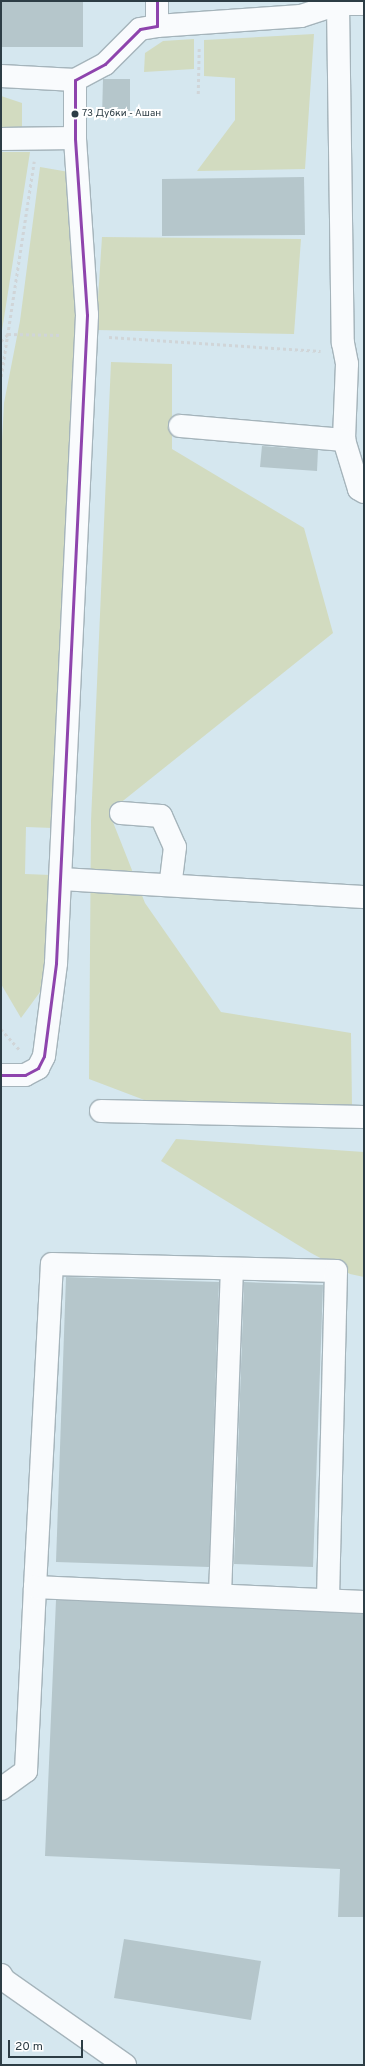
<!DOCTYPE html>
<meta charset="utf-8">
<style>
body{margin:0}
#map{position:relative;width:365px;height:2066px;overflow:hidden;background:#d5e7ef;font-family:Overpass,sans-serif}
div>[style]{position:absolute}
.green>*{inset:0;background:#d2dbc0}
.building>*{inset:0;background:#b5c6cb}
.path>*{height:2.5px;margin-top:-1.25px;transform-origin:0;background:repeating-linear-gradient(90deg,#d0d5d8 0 3px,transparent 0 6px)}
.roads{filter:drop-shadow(1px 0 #a5b4bb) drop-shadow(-1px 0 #a5b4bb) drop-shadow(0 1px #a5b4bb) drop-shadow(0 -1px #a5b4bb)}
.minor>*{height:22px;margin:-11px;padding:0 11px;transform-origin:11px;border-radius:11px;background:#f9fbfd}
.bus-1>*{height:3px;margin:-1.5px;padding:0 1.5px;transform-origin:1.5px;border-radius:1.5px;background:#8e44ad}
.dots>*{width:11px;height:11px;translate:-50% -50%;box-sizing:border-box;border:2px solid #fff;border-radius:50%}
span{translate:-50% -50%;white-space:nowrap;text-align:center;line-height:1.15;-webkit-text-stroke:4px #fff;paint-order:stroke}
.bus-label{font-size:10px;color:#2d3d45}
.left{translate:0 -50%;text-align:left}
.frame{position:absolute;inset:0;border:2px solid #2d3d45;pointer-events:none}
.scale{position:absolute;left:8px;top:2040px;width:75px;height:18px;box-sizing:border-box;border:2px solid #2d3d45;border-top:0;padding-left:5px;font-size:12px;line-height:14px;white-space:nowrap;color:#2d3d45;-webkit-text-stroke:3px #fff;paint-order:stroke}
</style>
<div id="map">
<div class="green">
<i style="clip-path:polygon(314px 34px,305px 169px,197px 171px,235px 120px,235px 78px,204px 76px,204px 40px)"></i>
<i style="clip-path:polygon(194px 39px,194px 69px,144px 72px,145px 53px,163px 41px)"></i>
<i style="clip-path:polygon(1px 96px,22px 103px,22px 129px,1px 129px)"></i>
<i style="clip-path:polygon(1px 152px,30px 152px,1px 337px)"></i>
<i style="clip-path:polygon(40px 167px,69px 172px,77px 315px,53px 828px,26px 827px,25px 874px,51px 875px,43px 988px,21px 1018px,1px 984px,1px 460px,4px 403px,20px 321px)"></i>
<i style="clip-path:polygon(102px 237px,301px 239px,294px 334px,96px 330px)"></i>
<i style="clip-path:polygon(111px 362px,172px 364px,172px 449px,304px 528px,333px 633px,109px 812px,145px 903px,221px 1012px,351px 1033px,352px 1106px,147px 1101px,89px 1079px,91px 821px)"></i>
<i style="clip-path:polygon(176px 1139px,364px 1152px,364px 1277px,350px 1274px,311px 1253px,161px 1161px)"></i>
</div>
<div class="building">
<i style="clip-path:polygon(1px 1px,83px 1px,83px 47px,1px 47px)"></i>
<i style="clip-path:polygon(103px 79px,130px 79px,130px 117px,102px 117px)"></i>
<i style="clip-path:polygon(304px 177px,305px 235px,162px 236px,162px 179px)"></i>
<i style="clip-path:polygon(262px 446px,318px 450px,317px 471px,260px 467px)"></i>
<i style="clip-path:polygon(66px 1277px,219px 1282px,209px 1567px,56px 1562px)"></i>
<i style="clip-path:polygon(244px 1282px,323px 1285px,313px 1567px,234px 1564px)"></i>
<i style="clip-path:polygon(56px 1600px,364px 1614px,364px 1917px,338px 1917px,340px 1869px,45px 1856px)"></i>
<i style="clip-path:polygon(124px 1939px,261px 1961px,251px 2020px,114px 1998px)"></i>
</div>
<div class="path">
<i style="left:198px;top:94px;width:48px;rotate:-88.8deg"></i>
<i style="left:109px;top:337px;width:212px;rotate:3.8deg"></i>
<i style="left:1px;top:341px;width:10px;rotate:-45deg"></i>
<i style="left:8px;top:334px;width:54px;rotate:1.1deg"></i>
<i style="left:1px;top:377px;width:218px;rotate:-81.3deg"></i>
<i style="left:1px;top:1029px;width:28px;rotate:48deg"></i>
</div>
<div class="roads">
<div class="minor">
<i style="left:338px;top:4px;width:339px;rotate:89.2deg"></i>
<i style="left:343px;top:343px;width:21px;rotate:79deg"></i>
<i style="left:347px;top:364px;width:76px;rotate:92.3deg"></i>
<i style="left:344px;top:440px;width:51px;rotate:73deg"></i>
<i style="left:359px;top:489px;width:6px;rotate:31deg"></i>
<i style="left:157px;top:26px;width:144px;rotate:-4deg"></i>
<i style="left:301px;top:16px;width:39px;rotate:-18deg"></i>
<i style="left:338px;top:4px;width:26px"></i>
<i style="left:1px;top:76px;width:74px;rotate:3.1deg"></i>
<i style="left:1px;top:139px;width:74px;rotate:-0.8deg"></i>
<i style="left:180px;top:426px;width:165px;rotate:4.9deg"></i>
<i style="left:121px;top:813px;width:40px;rotate:4.3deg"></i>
<i style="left:161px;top:816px;width:34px;rotate:66deg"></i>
<i style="left:175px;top:847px;width:38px;rotate:97deg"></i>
<i style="left:60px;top:879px;width:305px;rotate:3.4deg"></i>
<i style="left:1px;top:1075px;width:24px"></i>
<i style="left:25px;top:1075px;width:15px;rotate:-28deg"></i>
<i style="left:38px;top:1068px;width:13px;rotate:-63deg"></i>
<i style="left:44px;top:1056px;width:94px;rotate:-82.6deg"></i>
<i style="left:56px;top:963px;width:649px;rotate:-87.26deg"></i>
<i style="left:87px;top:315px;width:177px;rotate:-93.9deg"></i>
<i style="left:75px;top:138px;width:58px;rotate:-90deg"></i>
<i style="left:75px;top:80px;width:34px;rotate:-28deg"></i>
<i style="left:105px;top:64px;width:49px;rotate:-45deg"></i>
<i style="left:140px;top:29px;width:17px;rotate:-10deg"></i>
<i style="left:157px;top:26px;width:25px;rotate:-90deg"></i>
<i style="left:101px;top:1111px;width:263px;rotate:1.3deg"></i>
<i style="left:35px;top:1587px;width:323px;rotate:-87deg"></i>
<i style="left:52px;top:1264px;width:284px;rotate:1.4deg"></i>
<i style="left:336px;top:1271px;width:329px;rotate:91.4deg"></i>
<i style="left:220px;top:1595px;width:326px;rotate:-87.9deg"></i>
<i style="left:1px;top:1789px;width:31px;rotate:-36deg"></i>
<i style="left:26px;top:1771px;width:184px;rotate:-87.2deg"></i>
<i style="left:35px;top:1587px;width:329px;rotate:2.6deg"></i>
<i style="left:1px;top:1975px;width:6px;rotate:59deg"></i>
<i style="left:4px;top:1980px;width:148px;rotate:35.1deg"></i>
</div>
</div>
<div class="bus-1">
<i style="left:1px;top:1075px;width:24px"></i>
<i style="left:25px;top:1075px;width:15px;rotate:-28deg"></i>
<i style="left:38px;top:1068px;width:13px;rotate:-63deg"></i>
<i style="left:44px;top:1056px;width:94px;rotate:-82.6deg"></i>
<i style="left:56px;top:963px;width:649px;rotate:-87.26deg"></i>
<i style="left:87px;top:315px;width:177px;rotate:-93.9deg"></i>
<i style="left:75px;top:138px;width:58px;rotate:-90deg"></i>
<i style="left:75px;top:80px;width:34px;rotate:-28deg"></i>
<i style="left:105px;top:64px;width:49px;rotate:-45deg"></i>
<i style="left:140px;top:29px;width:17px;rotate:-10deg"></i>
<i style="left:157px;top:26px;width:25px;rotate:-90deg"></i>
</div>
<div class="dots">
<i style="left:75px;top:114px;background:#2d3d45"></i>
</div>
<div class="bus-label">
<span class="left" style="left:82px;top:114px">73 Дубки - Ашан</span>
</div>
<div class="frame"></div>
<div class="scale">20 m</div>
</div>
